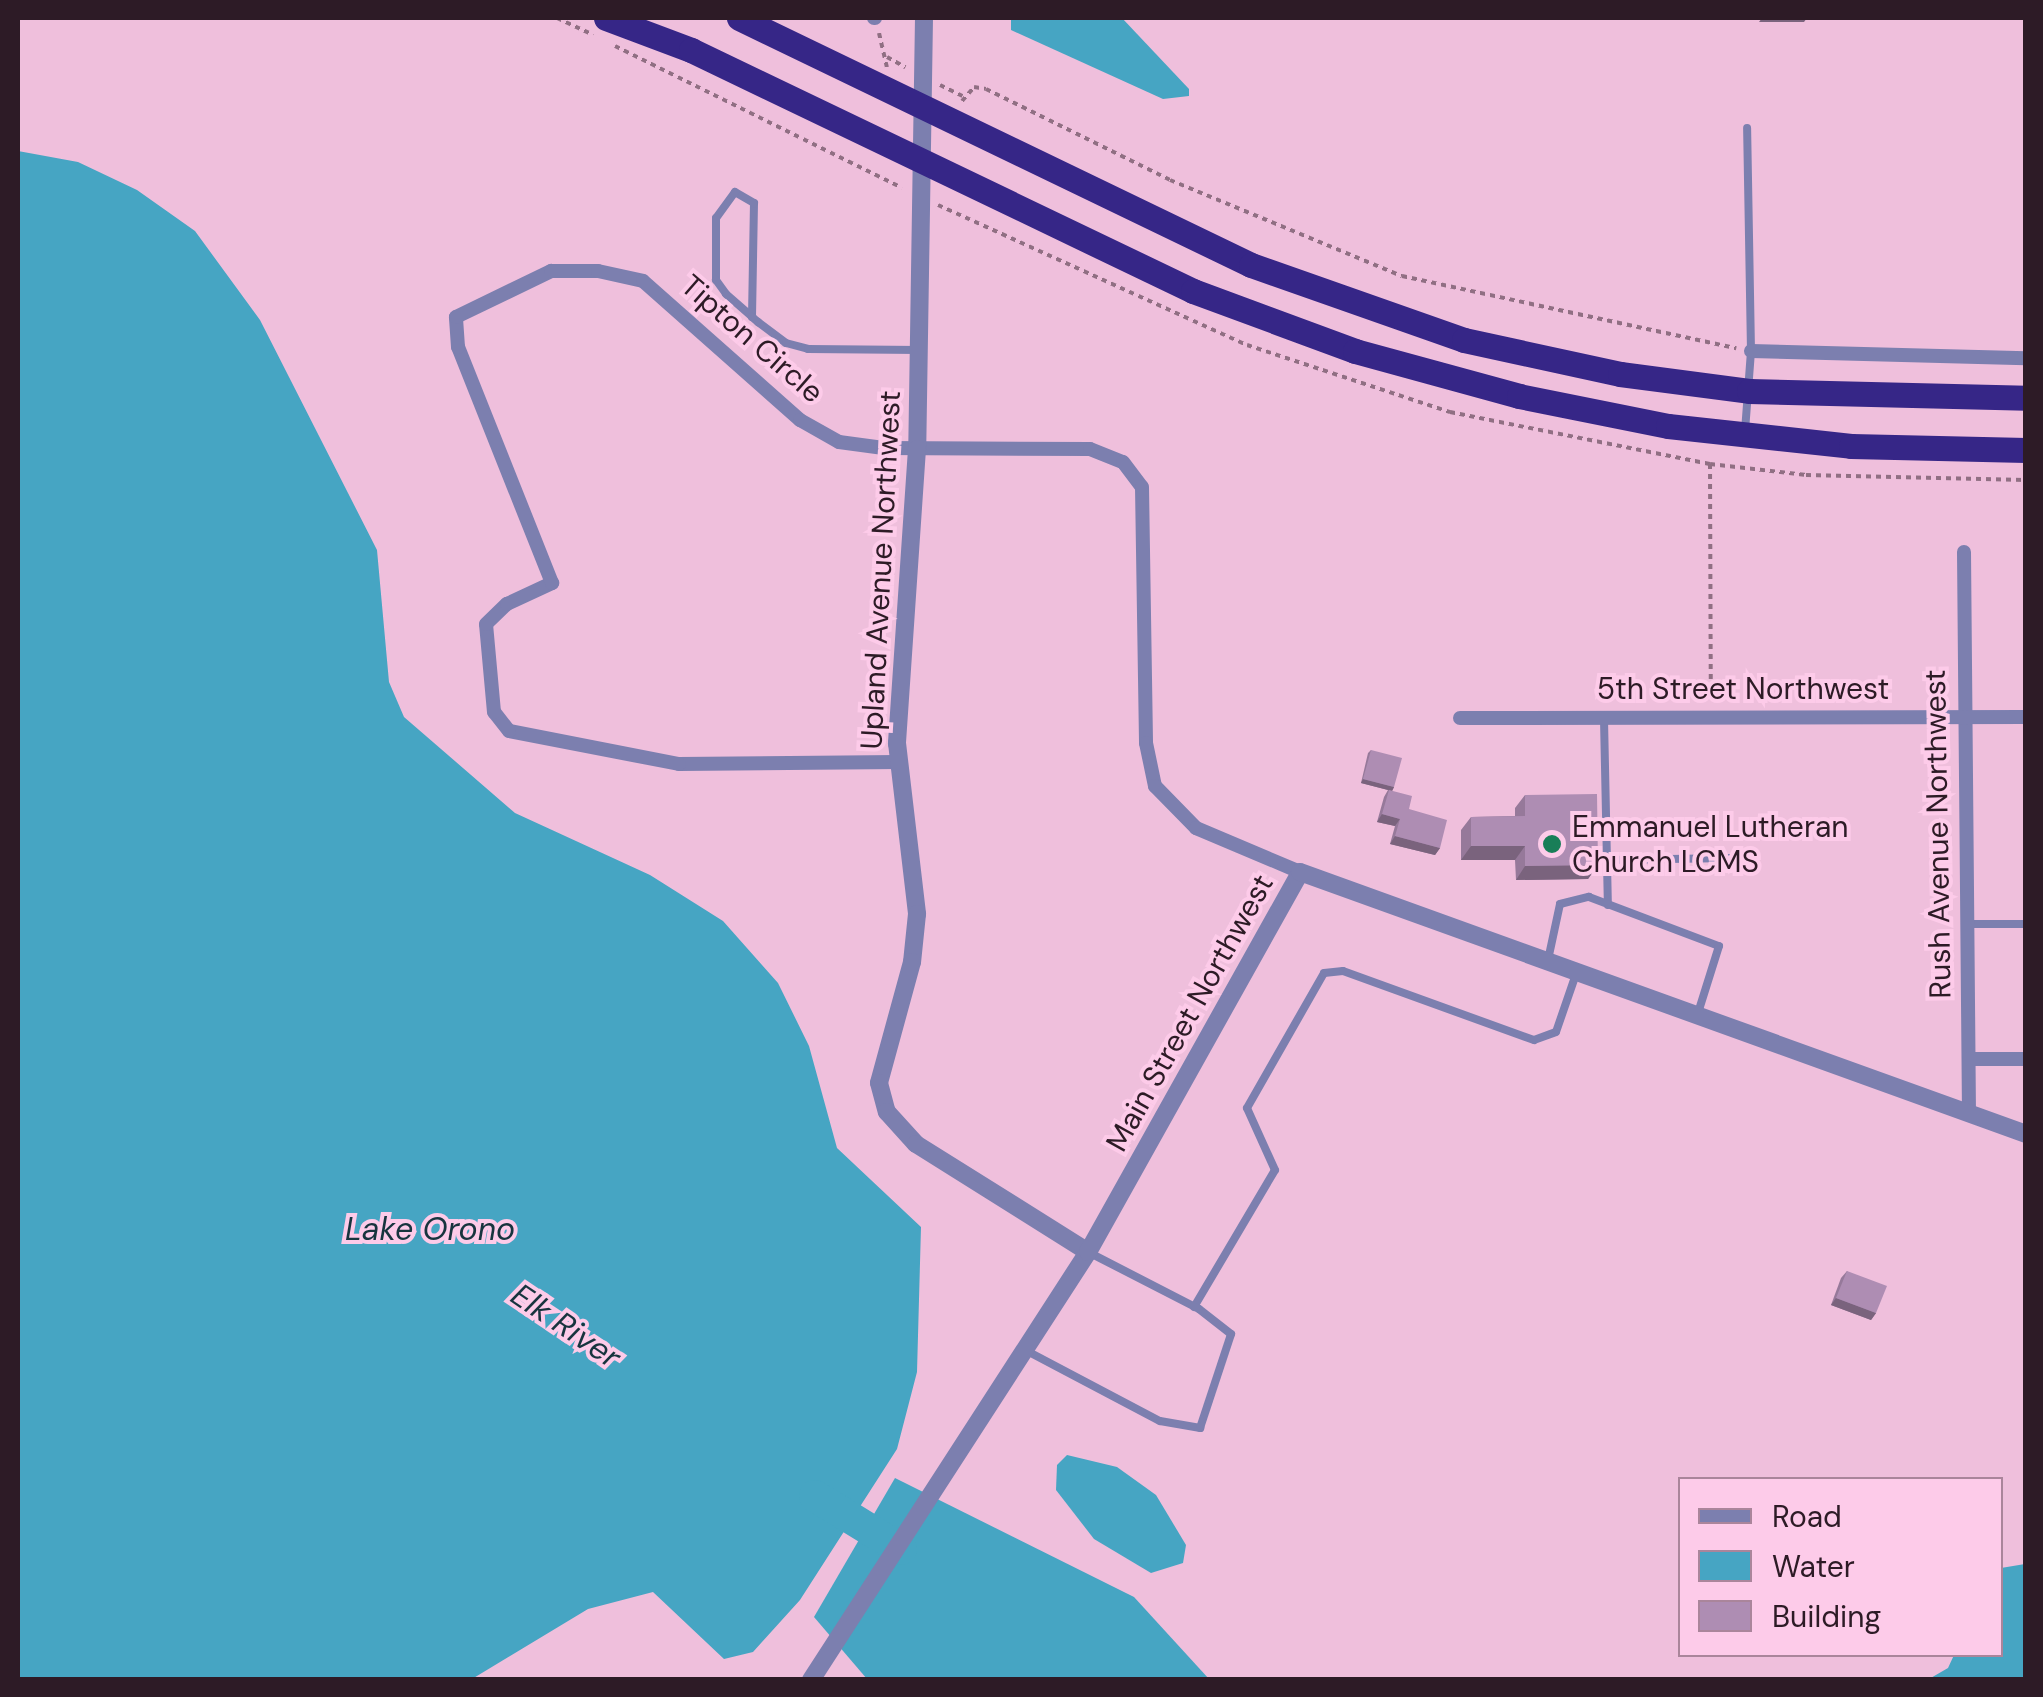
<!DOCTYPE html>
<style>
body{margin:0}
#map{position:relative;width:2043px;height:1697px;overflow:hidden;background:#efbfdc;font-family:"DM Sans",sans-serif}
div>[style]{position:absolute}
.water>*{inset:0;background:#46a5c3}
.river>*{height:32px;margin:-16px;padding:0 16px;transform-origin:16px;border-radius:16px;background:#46a5c3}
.path>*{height:4px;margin-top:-2px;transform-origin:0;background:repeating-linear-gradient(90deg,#906f83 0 5px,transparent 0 10px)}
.service>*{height:8px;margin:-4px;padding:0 4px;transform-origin:4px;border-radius:4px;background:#7c7faf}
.minor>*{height:14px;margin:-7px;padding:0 7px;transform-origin:7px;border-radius:7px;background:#7c7faf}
.tertiary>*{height:18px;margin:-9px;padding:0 9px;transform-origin:9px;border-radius:9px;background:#7c7faf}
.trunk>*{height:25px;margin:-12.5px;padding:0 12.5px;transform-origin:12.5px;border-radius:12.5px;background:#362687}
.wall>*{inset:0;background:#96799a}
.shaded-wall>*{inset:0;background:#7a637d}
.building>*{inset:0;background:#ae8db3}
.dots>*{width:28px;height:28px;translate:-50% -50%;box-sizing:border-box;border:5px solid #fdcbe9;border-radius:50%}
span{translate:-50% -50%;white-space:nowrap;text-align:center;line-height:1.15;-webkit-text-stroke:8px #fdcbe9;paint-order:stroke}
.street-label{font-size:30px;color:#2d1b26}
.poi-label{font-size:30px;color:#2d1b26}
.left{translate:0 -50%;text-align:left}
.water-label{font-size:32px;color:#17343e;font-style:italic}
.frame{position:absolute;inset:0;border:20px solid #2d1b26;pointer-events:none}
.legend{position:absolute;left:1678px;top:1477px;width:325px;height:180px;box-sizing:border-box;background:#fdcbe9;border:2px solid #aa859b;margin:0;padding:12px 18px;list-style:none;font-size:30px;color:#2d1b26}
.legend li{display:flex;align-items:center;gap:20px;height:50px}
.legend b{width:50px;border:2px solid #aa859b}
</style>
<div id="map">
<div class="water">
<i style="clip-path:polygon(1011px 18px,1122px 18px,1189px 89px,1189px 96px,1163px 99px,1011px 30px)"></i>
<i style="clip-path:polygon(18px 151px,78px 162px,137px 190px,195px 231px,260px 320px,377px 550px,389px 682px,404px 717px,515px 813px,650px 875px,723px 921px,778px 983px,809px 1046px,837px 1148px,921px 1227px,917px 1372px,897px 1449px,800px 1600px,753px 1652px,724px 1659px,653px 1592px,588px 1609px,472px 1679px,18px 1679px)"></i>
<i style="clip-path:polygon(1067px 1455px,1117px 1467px,1156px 1495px,1186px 1545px,1183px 1563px,1151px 1573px,1094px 1539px,1056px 1490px,1057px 1465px)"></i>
<i style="clip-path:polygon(895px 1478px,1134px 1597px,1209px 1679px,867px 1679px,814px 1617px)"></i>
<i style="clip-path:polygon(2025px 1564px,2025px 1679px,1929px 1679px,1948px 1668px,1954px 1655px,2000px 1654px,2001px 1568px)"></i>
</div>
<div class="river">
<i style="left:815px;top:1496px;width:101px;rotate:31.6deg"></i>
</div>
<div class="path">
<i style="left:557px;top:18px;width:40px;rotate:25deg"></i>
<i style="left:879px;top:33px;width:35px;rotate:77deg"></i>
<i style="left:615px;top:46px;width:320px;rotate:26.3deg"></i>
<i style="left:887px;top:57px;width:21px;rotate:29deg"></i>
<i style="left:940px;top:85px;width:25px;rotate:26deg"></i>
<i style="left:962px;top:101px;width:18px;rotate:-49deg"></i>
<i style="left:974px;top:87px;width:12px;rotate:9deg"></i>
<i style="left:986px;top:89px;width:205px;rotate:26.3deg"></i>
<i style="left:1170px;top:180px;width:251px;rotate:22.5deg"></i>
<i style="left:1402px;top:276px;width:342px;rotate:12.2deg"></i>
<i style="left:938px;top:205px;width:339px;rotate:24.4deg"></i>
<i style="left:1247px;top:345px;width:214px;rotate:18.3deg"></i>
<i style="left:1450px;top:412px;width:265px;rotate:11.3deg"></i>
<i style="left:1710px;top:464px;width:97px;rotate:6.5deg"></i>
<i style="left:1806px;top:475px;width:220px;rotate:1.3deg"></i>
<i style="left:1710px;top:464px;width:240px;rotate:89.8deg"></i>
</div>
<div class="service">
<i style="left:752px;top:317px;width:114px;rotate:-89deg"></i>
<i style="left:754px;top:203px;width:22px;rotate:-150deg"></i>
<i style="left:735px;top:192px;width:32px;rotate:126deg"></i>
<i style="left:716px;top:218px;width:62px;rotate:90deg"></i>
<i style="left:716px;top:280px;width:17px;rotate:54deg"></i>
<i style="left:726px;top:294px;width:35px;rotate:41deg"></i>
<i style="left:752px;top:317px;width:8px;rotate:40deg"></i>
<i style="left:758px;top:322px;width:35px;rotate:37deg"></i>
<i style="left:786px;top:343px;width:23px;rotate:15deg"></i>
<i style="left:808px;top:349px;width:111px;rotate:0.5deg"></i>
<i style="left:1745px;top:431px;width:80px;rotate:-85.7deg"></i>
<i style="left:1751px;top:351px;width:223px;rotate:-91deg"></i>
<i style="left:1604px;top:719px;width:186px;rotate:88.8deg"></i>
<i style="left:1607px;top:860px;width:124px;rotate:-0.9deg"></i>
<i style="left:1967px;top:924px;width:59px"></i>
<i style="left:1548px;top:960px;width:57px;rotate:-77.9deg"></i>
<i style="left:1560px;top:904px;width:30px;rotate:-14deg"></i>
<i style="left:1589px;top:897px;width:139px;rotate:20.7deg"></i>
<i style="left:1719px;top:946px;width:70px;rotate:107.4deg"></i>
<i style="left:1194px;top:1307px;width:159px;rotate:-59.4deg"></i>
<i style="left:1275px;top:1170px;width:68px;rotate:-114.3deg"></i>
<i style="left:1247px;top:1108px;width:155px;rotate:-60.3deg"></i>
<i style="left:1324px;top:973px;width:19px;rotate:-6deg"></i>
<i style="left:1343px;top:971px;width:203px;rotate:19.9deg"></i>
<i style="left:1534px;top:1040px;width:23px;rotate:-20deg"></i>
<i style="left:1556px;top:1032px;width:61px;rotate:-71deg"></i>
<i style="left:1027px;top:1351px;width:150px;rotate:27.8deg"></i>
<i style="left:1160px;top:1421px;width:41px;rotate:9.9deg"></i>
<i style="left:1200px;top:1428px;width:99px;rotate:-71.7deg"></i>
<i style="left:1231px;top:1334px;width:41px;rotate:-142deg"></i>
<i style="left:1199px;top:1309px;width:125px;rotate:-152.8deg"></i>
</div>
<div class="minor">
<i style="left:874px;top:18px;width:1px"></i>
<i style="left:1751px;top:351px;width:275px;rotate:1.5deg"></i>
<i style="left:1964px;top:552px;width:562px;rotate:89.49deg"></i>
<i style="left:1460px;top:718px;width:566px;rotate:-0.1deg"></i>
<i style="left:898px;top:762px;width:219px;rotate:179.5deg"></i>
<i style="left:679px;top:764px;width:173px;rotate:-169deg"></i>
<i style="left:509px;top:731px;width:24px;rotate:-128deg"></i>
<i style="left:494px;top:712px;width:88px;rotate:-95.2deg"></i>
<i style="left:486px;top:624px;width:29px;rotate:-44deg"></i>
<i style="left:507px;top:604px;width:50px;rotate:-25deg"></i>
<i style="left:552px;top:583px;width:254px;rotate:-111.7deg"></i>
<i style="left:458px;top:347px;width:30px;rotate:-94deg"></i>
<i style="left:456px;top:317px;width:106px;rotate:-25.8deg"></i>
<i style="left:551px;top:271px;width:47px"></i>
<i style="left:598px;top:271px;width:46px;rotate:12.5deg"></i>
<i style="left:643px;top:281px;width:210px;rotate:41.5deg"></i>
<i style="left:800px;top:420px;width:45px;rotate:29.4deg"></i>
<i style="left:839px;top:442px;width:45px;rotate:7.6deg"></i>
<i style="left:884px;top:448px;width:206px;rotate:0.3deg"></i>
<i style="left:1090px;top:449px;width:35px;rotate:22deg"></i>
<i style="left:1123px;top:462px;width:31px;rotate:53deg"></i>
<i style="left:1142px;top:487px;width:256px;rotate:89.1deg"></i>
<i style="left:1146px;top:743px;width:44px;rotate:78.2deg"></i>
<i style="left:1155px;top:786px;width:59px;rotate:45.7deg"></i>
<i style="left:1196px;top:828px;width:113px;rotate:22.9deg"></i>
<i style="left:1969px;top:1059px;width:57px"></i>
</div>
<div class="tertiary">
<i style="left:924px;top:18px;width:431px;rotate:90.9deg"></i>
<i style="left:917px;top:449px;width:295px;rotate:93.9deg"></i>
<i style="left:897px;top:743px;width:172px;rotate:83.3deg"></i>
<i style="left:917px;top:914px;width:48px;rotate:95.9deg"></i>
<i style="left:912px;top:962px;width:125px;rotate:105.3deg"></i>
<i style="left:879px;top:1083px;width:30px;rotate:75deg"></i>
<i style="left:887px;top:1112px;width:43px;rotate:47.8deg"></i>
<i style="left:916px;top:1144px;width:203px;rotate:32.1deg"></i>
<i style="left:811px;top:1680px;width:510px;rotate:-57.09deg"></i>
<i style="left:1088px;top:1252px;width:435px;rotate:-60.8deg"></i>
<i style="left:1300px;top:872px;width:772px;rotate:19.84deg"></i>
</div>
<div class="trunk">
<i style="left:606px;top:18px;width:91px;rotate:20.6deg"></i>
<i style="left:691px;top:50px;width:557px;rotate:25.64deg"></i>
<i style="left:1193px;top:291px;width:173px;rotate:20.3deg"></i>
<i style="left:1355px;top:351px;width:170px;rotate:15.3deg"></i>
<i style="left:1519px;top:396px;width:152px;rotate:11.4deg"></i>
<i style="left:1668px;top:426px;width:184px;rotate:6.2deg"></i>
<i style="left:1851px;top:446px;width:175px;rotate:1.3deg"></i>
<i style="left:739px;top:18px;width:568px;rotate:25.75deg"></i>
<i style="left:1251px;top:265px;width:226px;rotate:19.4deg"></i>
<i style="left:1464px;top:340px;width:160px;rotate:12.3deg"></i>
<i style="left:1620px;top:374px;width:130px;rotate:7.5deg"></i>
<i style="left:1749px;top:391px;width:277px;rotate:1.4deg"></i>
</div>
<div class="wall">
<i style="clip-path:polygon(1371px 750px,1394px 787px,1392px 791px,1440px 848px,1435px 855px,1390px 844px,1395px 826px,1377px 822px,1384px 797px,1388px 790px,1361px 783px,1368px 753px)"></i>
<i style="clip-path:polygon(1525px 795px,1598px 865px,1588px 879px,1516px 880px,1515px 860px,1461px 860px,1461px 830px,1471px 817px,1515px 816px,1515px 808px)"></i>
<i style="clip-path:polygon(1847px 1271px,1876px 1313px,1871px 1320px,1831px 1305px,1841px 1278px)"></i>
</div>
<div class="shaded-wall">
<i style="clip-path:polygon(1762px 18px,1807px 18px,1804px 22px,1759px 22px)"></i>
<i style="clip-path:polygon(1363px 779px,1394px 787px,1392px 791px,1361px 783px)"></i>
<i style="clip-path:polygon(1382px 814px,1400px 819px,1395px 826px,1377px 822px)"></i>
<i style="clip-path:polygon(1395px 836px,1440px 848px,1435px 855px,1390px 844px)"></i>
<i style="clip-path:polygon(1471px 846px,1525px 846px,1515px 860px,1461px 860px)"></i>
<i style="clip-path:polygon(1598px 865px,1588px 879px,1516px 880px,1525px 866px)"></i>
<i style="clip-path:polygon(1836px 1298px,1876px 1313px,1871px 1320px,1831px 1305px)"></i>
</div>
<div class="building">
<i style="clip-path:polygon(1371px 750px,1402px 758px,1394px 787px,1363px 779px)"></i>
<i style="clip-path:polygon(1389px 790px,1412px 796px,1409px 809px,1447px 820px,1440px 848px,1395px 836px,1400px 819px,1382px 814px)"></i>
<i style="clip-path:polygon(1597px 794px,1598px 865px,1525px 866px,1525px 846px,1471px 846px,1471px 817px,1525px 816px,1525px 795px)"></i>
<i style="clip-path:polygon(1847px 1271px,1887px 1286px,1876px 1313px,1836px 1298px)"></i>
</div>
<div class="dots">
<i style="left:1552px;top:844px;background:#197e58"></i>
</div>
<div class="street-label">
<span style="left:752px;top:339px;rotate:41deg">Tipton Circle</span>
<span style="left:881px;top:570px;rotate:-87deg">Upland Avenue Northwest</span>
<span style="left:1743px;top:689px">5th Street Northwest</span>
<span style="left:1938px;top:834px;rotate:-91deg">Rush Avenue Northwest</span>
<span style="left:1190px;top:1013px;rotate:-61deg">Main Street Northwest</span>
</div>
<div class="poi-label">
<span class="left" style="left:1572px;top:844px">Emmanuel Lutheran<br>Church LCMS</span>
</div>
<div class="water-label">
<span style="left:430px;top:1229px">Lake Orono</span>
<span style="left:566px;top:1326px;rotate:34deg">Elk River</span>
</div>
<div class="frame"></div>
<ul class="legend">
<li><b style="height:12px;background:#7c7faf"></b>Road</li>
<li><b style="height:28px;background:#46a5c3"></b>Water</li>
<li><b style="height:28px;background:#ae8db3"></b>Building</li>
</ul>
</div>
